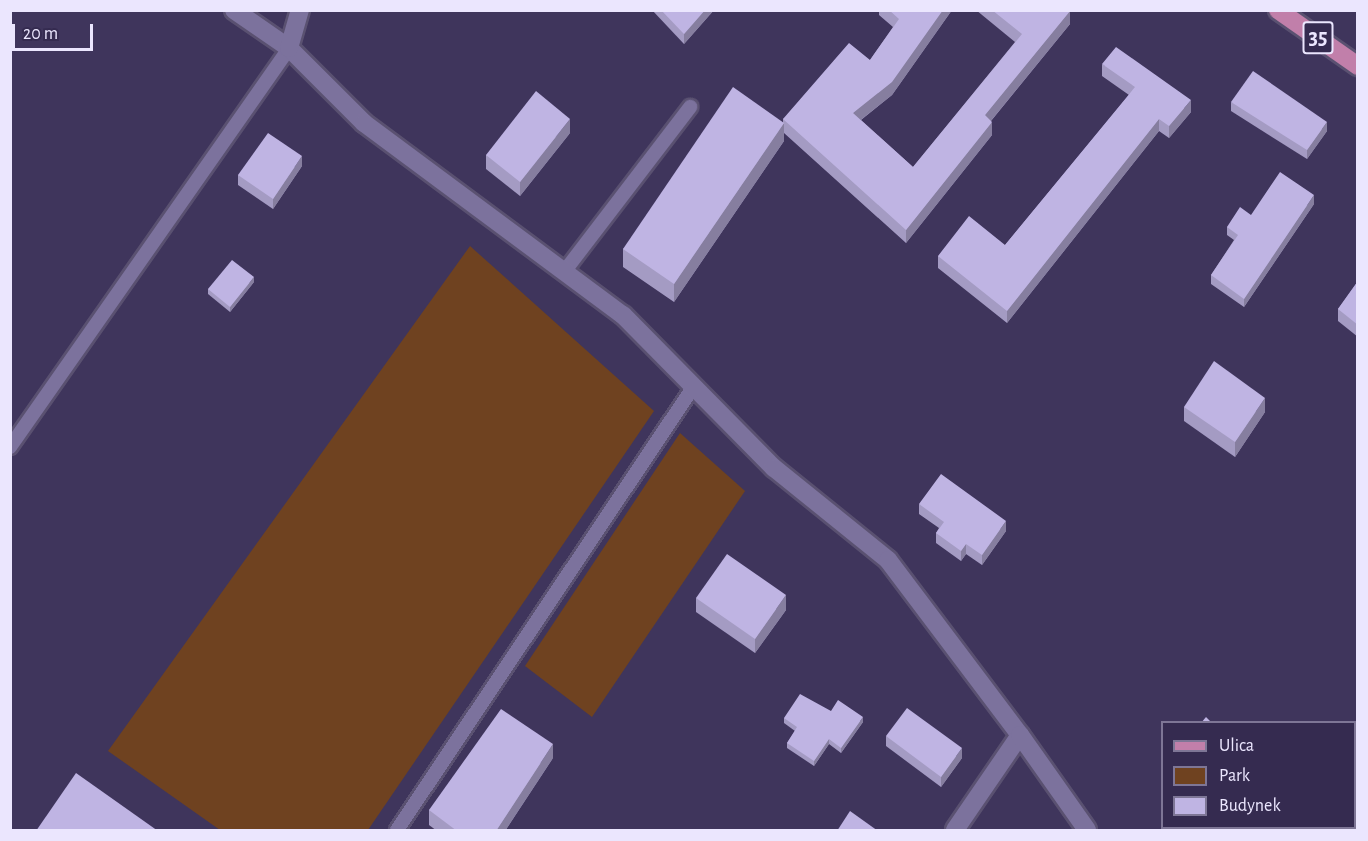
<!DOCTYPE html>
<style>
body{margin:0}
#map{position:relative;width:1368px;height:841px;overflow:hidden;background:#3f355c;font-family:"Alegreya Sans",sans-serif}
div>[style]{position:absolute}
.green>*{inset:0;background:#6f4220}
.roads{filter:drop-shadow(2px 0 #5a5171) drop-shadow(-2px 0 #5a5171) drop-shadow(0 2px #5a5171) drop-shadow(0 -2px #5a5171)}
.lane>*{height:14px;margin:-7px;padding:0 7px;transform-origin:7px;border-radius:7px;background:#7c729d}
.street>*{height:18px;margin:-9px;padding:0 9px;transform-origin:9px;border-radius:9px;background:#7c729d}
.primary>*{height:18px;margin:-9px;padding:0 9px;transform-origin:9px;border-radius:9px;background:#c17faa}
.wall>*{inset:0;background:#a49bc3}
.shaded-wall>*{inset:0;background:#867e9f}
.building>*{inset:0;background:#bfb4e3}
span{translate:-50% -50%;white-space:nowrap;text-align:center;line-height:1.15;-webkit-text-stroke:6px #352b50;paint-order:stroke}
.shield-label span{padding:2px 4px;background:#352b50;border:2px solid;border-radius:4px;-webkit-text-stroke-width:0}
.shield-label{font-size:22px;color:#ebe6fe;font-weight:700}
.frame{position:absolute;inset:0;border:12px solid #ebe6fe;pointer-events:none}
.legend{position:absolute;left:1161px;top:721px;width:195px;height:108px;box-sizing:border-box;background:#352b50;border:2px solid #7e7696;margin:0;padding:8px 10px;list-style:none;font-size:18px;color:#ebe6fe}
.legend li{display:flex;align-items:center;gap:12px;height:30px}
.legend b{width:30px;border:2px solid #7e7696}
.scale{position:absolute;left:12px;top:24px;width:81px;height:27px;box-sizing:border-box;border:3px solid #ebe6fe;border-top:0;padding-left:8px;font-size:18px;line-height:21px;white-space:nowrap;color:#ebe6fe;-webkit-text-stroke:4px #352b50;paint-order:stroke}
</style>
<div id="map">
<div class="green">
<i style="clip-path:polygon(470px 246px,654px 411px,368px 830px,220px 830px,108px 751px)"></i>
<i style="clip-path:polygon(680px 433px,745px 491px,592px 717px,525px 666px)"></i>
</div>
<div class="roads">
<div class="lane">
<i style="left:564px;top:272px;width:208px;rotate:-52.6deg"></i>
<i style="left:10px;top:447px;width:487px;rotate:-55deg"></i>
<i style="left:397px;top:830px;width:534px;rotate:-56.22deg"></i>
</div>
<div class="street">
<i style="left:234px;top:10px;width:67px;rotate:34.6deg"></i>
<i style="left:289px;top:48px;width:106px;rotate:45deg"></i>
<i style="left:364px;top:123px;width:322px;rotate:36.6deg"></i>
<i style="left:623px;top:315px;width:215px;rotate:45.4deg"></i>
<i style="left:774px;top:468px;width:146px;rotate:38.9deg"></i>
<i style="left:888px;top:560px;width:219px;rotate:53deg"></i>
<i style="left:1020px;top:735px;width:115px;rotate:124.4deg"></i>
<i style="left:289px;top:48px;width:40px;rotate:-74deg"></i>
<i style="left:1020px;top:735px;width:116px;rotate:54.8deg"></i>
</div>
<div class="primary">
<i style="left:1278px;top:10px;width:98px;rotate:35deg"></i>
</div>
</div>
<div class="wall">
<i style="clip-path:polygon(652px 10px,714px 10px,684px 44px)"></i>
<i style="clip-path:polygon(879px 10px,952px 10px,892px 95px,861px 120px,913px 167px,1015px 42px,976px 10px,1070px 11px,1070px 24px,991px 121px,992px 135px,906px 243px,784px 133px,784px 141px,674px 302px,623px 267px,623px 249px,783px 123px,783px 119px,870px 60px,893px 27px,879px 15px)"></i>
<i style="clip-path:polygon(1102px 64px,1191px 112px,1169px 138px,1159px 131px,1007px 323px,938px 268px,938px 256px,1005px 245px,1129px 95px,1102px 76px)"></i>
<i style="clip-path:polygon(1231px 102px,1327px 131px,1307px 159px,1231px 111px)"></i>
<i style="clip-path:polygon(570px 133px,520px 196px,486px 169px,486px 155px)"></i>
<i style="clip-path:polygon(302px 166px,273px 209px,238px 185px,238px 175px)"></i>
<i style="clip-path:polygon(1314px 204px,1244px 307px,1211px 284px,1211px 275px,1234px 240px,1227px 235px,1227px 227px,1251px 215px)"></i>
<i style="clip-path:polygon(1358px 281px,1358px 337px,1338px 321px,1338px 309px)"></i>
<i style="clip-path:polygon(254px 282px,230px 312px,208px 294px,208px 289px)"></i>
<i style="clip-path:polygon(1184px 407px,1265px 412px,1235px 457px,1184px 421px)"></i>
<i style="clip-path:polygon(919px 504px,1006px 531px,982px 565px,966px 554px,961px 561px,936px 543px,936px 533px,939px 528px,919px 514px)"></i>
<i style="clip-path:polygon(696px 598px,786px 610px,755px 653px,696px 612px)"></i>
<i style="clip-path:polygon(831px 711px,863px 722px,841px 753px,829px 744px,814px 766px,787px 748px,787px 743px,795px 731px,784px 723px,784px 718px)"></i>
<i style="clip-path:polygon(886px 736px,962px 758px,941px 787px,886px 746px)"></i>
<i style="clip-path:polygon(553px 758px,505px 831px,437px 831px,429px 825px,429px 810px)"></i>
</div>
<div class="shaded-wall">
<i style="clip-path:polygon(705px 10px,714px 10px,684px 44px,684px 34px)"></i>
<i style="clip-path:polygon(943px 10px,952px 10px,892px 95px,853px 126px,853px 113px)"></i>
<i style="clip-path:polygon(1070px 11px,1070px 24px,985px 128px,985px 115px)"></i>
<i style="clip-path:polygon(1191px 100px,1191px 112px,1169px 138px,1169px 126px)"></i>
<i style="clip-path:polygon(570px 119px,570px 133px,520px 196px,520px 182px)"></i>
<i style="clip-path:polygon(1159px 119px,1159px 131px,1007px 323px,1007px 311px)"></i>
<i style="clip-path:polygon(992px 122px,992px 135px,906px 243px,906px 230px)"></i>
<i style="clip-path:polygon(1327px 122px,1327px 131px,1307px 159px,1307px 150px)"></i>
<i style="clip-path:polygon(784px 123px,784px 141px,674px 302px,674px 284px)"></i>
<i style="clip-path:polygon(302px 156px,302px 166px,273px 209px,273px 199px)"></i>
<i style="clip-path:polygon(1314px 195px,1314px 204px,1244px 307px,1244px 299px)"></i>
<i style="clip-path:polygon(254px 277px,254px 282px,230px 312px,230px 307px)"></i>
<i style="clip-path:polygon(1265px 398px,1265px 412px,1235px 457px,1235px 442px)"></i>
<i style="clip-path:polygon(1006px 521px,1006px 531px,982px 565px,982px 555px)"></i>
<i style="clip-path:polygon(966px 544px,966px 554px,961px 561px,961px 551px)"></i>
<i style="clip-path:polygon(786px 595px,786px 610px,755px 653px,755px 639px)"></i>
<i style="clip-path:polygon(863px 717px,863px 722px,841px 753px,841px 748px)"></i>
<i style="clip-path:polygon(829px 739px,829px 744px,814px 766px,814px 761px)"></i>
<i style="clip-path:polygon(553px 744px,553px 758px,505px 831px,496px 831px)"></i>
<i style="clip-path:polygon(962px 748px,962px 758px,941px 787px,941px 777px)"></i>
</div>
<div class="building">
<i style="clip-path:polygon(661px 10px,705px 10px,684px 34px)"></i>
<i style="clip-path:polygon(889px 10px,943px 10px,892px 82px,853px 113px,913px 167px,1022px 34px,992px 10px,1070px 11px,985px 115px,992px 122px,906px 230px,783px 119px,849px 43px,870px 60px,899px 19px)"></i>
<i style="clip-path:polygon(1116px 47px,1191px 100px,1169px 126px,1159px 119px,1007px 311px,938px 256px,969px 216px,1005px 245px,1135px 87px,1102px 64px)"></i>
<i style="clip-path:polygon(1253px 71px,1327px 122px,1307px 150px,1231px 102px)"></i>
<i style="clip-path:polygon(733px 87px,784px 123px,674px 284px,623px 249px)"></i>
<i style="clip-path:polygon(536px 91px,570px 119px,520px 182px,486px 155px)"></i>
<i style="clip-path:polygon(268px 133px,302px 156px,273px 199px,238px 175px)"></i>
<i style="clip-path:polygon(1280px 172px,1314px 195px,1244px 299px,1211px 275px,1238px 235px,1227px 227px,1240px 207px,1251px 215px)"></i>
<i style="clip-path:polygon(232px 260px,254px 277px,230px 307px,208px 289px)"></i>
<i style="clip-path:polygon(1358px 281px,1358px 325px,1338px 309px)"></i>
<i style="clip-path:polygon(1214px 361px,1265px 398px,1235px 442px,1184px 407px)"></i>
<i style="clip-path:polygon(941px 474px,1006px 521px,982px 555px,966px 544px,961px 551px,936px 533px,944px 522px,919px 504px)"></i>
<i style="clip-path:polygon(727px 554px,786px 595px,755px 639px,696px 598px)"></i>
<i style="clip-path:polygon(800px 694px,831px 711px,838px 700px,863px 717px,841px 748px,829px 739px,814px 761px,787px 743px,797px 727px,784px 718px)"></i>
<i style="clip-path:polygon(907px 708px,962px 748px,941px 777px,886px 736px)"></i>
<i style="clip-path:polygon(501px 709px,553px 744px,496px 831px,457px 831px,429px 810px)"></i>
<i style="clip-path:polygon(1206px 717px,1212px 723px,1201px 723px)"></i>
<i style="clip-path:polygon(76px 773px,158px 831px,36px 831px)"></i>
<i style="clip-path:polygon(850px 811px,878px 831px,837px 831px)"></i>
</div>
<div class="shield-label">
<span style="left:1318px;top:38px">35</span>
</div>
<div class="frame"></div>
<ul class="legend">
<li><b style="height:8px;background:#c17faa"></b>Ulica</li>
<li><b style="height:16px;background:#6f4220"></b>Park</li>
<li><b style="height:16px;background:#bfb4e3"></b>Budynek</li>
</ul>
<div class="scale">20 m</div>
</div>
